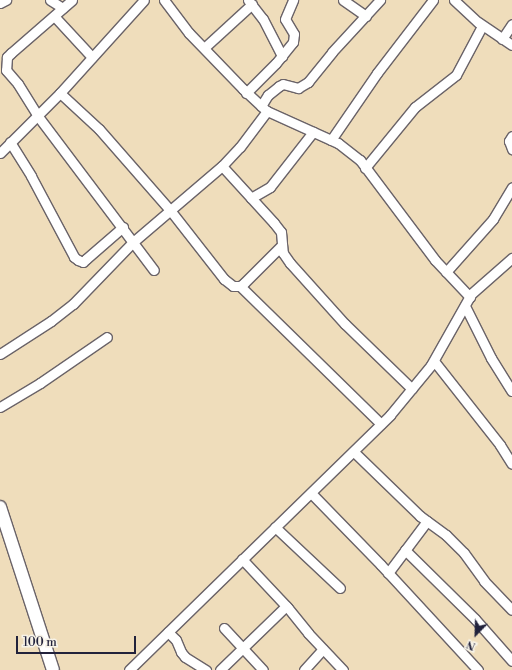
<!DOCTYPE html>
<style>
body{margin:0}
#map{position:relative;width:512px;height:670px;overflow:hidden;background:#efddbb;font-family:"Libre Bodoni",serif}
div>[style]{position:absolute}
.roads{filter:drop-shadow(1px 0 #6a6368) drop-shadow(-1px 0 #6a6368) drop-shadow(0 1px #6a6368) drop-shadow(0 -1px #6a6368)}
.minor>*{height:9px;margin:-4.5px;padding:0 4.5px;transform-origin:4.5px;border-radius:4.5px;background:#fff}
.major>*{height:12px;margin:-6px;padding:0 6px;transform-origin:6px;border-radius:6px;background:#fff}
span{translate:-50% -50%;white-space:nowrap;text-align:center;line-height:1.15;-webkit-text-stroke:4px #f7f3e8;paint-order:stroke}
.north{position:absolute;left:456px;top:614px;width:40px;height:40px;-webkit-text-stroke:3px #f7f3e8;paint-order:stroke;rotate:203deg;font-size:11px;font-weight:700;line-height:16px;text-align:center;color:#22223b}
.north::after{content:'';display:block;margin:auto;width:14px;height:18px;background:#22223b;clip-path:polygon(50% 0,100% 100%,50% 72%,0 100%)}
.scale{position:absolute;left:16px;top:636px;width:120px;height:18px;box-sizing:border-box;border:2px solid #22223b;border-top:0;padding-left:5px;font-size:12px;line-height:14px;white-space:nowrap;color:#22223b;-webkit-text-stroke:3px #f7f3e8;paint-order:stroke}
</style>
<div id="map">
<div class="roads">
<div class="minor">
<i style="left:50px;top:0;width:15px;rotate:32deg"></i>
<i style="left:72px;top:0;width:81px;rotate:139deg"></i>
<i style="left:11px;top:53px;width:6px;rotate:135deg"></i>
<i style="left:7px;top:57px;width:13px;rotate:94deg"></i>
<i style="left:6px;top:70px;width:18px;rotate:49deg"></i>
<i style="left:18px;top:84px;width:36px;rotate:58deg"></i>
<i style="left:37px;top:115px;width:194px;rotate:53deg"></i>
<i style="left:164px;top:0;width:41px;rotate:52.9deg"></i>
<i style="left:189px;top:33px;width:78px;rotate:46deg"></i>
<i style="left:243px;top:89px;width:33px;rotate:43deg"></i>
<i style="left:267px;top:111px;width:78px;rotate:24.3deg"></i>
<i style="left:338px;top:143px;width:28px;rotate:38deg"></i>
<i style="left:360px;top:160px;width:125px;rotate:53.1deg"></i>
<i style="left:435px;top:260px;width:51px;rotate:46.6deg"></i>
<i style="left:248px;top:0;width:24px;rotate:52deg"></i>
<i style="left:263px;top:19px;width:42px;rotate:62.8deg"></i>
<i style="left:343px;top:0;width:28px;rotate:35deg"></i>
<i style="left:454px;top:0;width:33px;rotate:43deg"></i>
<i style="left:478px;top:22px;width:41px;rotate:34.1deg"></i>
<i style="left:0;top:3px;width:7px;rotate:-27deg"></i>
<i style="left:54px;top:16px;width:56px;rotate:47.2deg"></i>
<i style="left:502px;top:39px;width:18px;rotate:-56deg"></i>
<i style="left:204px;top:48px;width:65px;rotate:-42.5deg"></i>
<i style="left:60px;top:93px;width:53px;rotate:42.7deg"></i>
<i style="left:99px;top:129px;width:108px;rotate:48.8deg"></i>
<i style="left:170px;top:210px;width:88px;rotate:52deg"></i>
<i style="left:224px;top:279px;width:11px;rotate:38deg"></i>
<i style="left:233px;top:286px;width:7px"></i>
<i style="left:240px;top:286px;width:5px;rotate:-37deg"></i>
<i style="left:244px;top:283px;width:52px;rotate:-45deg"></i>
<i style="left:246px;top:93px;width:42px;rotate:-45deg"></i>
<i style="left:276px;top:63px;width:27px;rotate:-51deg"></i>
<i style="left:293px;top:42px;width:8px;rotate:-83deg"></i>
<i style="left:294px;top:34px;width:17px;rotate:-121deg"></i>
<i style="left:285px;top:19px;width:21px;rotate:-67deg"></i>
<i style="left:261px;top:106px;width:13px;rotate:-58deg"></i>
<i style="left:268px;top:95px;width:14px;rotate:-39deg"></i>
<i style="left:279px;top:86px;width:4px;rotate:-27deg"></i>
<i style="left:283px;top:84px;width:16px;rotate:15deg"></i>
<i style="left:298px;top:88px;width:12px;rotate:-31deg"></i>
<i style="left:308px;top:82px;width:38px;rotate:-51deg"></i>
<i style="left:332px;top:52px;width:71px;rotate:-47.3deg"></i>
<i style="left:512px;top:136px;width:6px;rotate:121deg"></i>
<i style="left:509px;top:141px;width:9px;rotate:69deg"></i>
<i style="left:331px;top:140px;width:81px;rotate:-55.5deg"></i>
<i style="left:377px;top:73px;width:92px;rotate:-52.5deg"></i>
<i style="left:10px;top:142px;width:40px;rotate:58deg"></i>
<i style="left:31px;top:176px;width:92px;rotate:62deg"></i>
<i style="left:74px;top:257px;width:5px;rotate:37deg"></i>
<i style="left:78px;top:260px;width:5px;rotate:22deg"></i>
<i style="left:83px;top:262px;width:4px;rotate:-45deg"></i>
<i style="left:86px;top:259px;width:49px;rotate:-40.9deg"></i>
<i style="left:0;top:153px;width:85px;rotate:-45deg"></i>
<i style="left:60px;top:93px;width:125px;rotate:-47.9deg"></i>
<i style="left:222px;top:166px;width:77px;rotate:47.6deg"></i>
<i style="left:274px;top:223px;width:11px;rotate:52deg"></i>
<i style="left:281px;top:232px;width:21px;rotate:85deg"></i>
<i style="left:283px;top:253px;width:12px;rotate:55deg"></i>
<i style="left:290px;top:263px;width:82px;rotate:48deg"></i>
<i style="left:345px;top:324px;width:93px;rotate:44.1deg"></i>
<i style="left:365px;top:168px;width:79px;rotate:-50.7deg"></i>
<i style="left:415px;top:107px;width:52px;rotate:-38deg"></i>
<i style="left:456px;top:75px;width:55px;rotate:-62deg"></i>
<i style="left:251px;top:198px;width:22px;rotate:-30deg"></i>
<i style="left:270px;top:187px;width:70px;rotate:-52deg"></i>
<i style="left:446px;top:272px;width:71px;rotate:-48.4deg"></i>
<i style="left:493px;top:219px;width:37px;rotate:-59deg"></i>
<i style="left:240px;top:286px;width:197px;rotate:44.4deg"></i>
<i style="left:465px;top:306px;width:58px;rotate:63.4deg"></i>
<i style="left:491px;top:358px;width:39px;rotate:58deg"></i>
<i style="left:0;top:354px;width:61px;rotate:-32.9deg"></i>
<i style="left:51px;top:321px;width:28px;rotate:-38deg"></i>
<i style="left:73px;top:304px;width:86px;rotate:-45.9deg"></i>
<i style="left:133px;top:242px;width:117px;rotate:-40.5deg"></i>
<i style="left:222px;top:166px;width:26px;rotate:-47deg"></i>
<i style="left:240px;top:147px;width:45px;rotate:-53.1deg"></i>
<i style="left:434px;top:361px;width:107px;rotate:51.8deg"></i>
<i style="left:500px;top:445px;width:22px;rotate:58deg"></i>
<i style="left:0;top:407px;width:47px;rotate:-31deg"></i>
<i style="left:40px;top:383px;width:81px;rotate:-34.5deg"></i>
<i style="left:354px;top:452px;width:92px;rotate:44.1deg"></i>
<i style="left:420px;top:516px;width:32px;rotate:36deg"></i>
<i style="left:446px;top:535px;width:25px;rotate:45deg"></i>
<i style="left:464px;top:553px;width:34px;rotate:54deg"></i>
<i style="left:484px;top:581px;width:40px;rotate:46deg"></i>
<i style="left:311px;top:493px;width:100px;rotate:45.8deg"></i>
<i style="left:381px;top:565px;width:143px;rotate:47.3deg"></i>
<i style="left:275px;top:527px;width:89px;rotate:43.2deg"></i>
<i style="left:405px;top:550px;width:98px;rotate:44.6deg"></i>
<i style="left:475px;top:619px;width:56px;rotate:48.6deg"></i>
<i style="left:242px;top:559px;width:67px;rotate:46.8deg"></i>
<i style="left:288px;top:608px;width:32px;rotate:51deg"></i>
<i style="left:308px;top:633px;width:51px;rotate:46.6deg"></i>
<i style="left:388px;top:573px;width:65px;rotate:-53.1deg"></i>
<i style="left:224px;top:628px;width:57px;rotate:47.1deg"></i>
<i style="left:168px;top:632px;width:11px;rotate:45deg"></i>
<i style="left:176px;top:640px;width:13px;rotate:67deg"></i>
<i style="left:181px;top:652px;width:6px;rotate:51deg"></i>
<i style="left:185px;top:657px;width:25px;rotate:32deg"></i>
<i style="left:129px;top:670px;width:365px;rotate:-44.3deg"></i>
<i style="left:390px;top:415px;width:65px;rotate:-50.6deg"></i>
<i style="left:431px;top:365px;width:81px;rotate:-60.6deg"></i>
<i style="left:471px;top:294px;width:55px;rotate:-41.3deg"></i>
<i style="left:220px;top:670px;width:92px;rotate:-44.1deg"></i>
<i style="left:304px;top:670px;width:28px;rotate:-48deg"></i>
</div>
<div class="major">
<i style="left:0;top:507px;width:171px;rotate:72deg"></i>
</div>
</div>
<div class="north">N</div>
<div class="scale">100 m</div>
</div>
